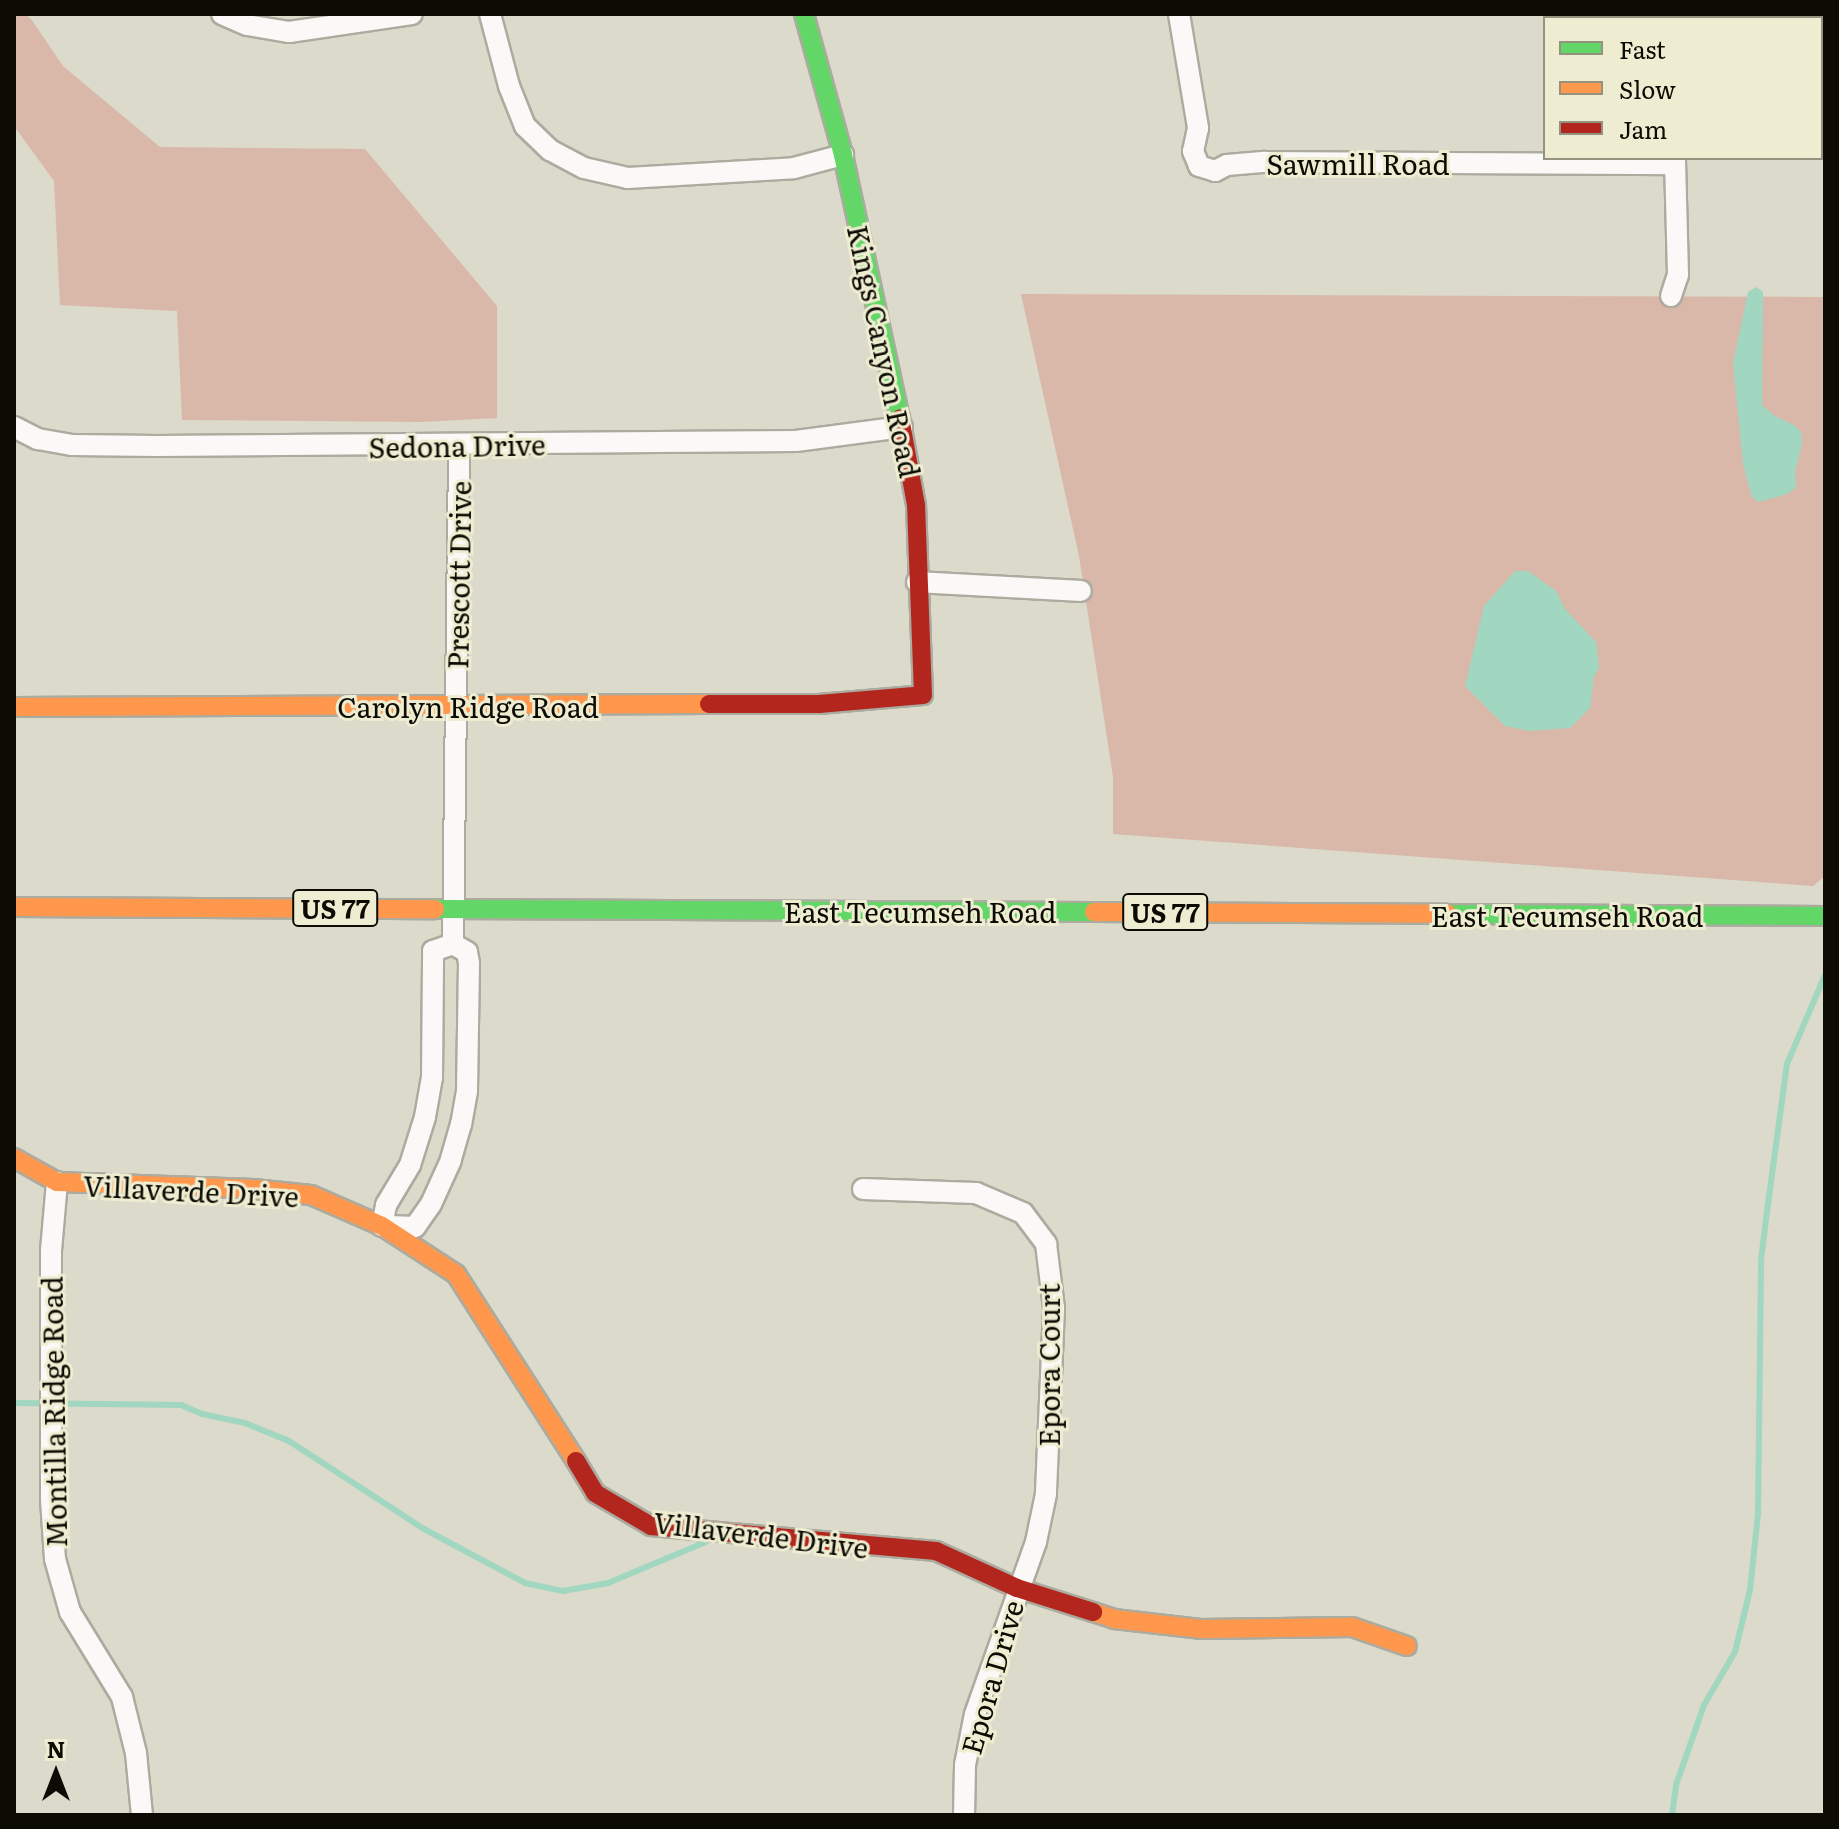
<!DOCTYPE html>
<style>
body{margin:0}
#map{position:relative;width:1839px;height:1829px;overflow:hidden;background:#dbdacb;font-family:Literata,serif}
div>[style]{position:absolute}
.green>*{inset:0;background:#d9b8a9}
.water>*{inset:0;background:#a1d6c0}
.stream>*{height:6px;margin:-3px;padding:0 3px;transform-origin:3px;border-radius:3px;background:#a1d6c0}
.roads{filter:drop-shadow(2px 0 #acab9f) drop-shadow(-2px 0 #acab9f) drop-shadow(0 2px #acab9f) drop-shadow(0 -2px #acab9f)}
.street>*{height:20px;margin:-10px;padding:0 10px;transform-origin:10px;border-radius:10px;background:#faf9f7}
.fast>*{height:18px;margin:-9px;padding:0 9px;transform-origin:9px;border-radius:9px;background:#63d668}
.slow>*{height:18px;margin:-9px;padding:0 9px;transform-origin:9px;border-radius:9px;background:#ff974d}
.jam>*{height:18px;margin:-9px;padding:0 9px;transform-origin:9px;border-radius:9px;background:#b3261e}
span{translate:-50% -50%;white-space:nowrap;text-align:center;line-height:1.15;-webkit-text-stroke:6px #efedd1;paint-order:stroke}
.shield-label span{padding:2px 6px;background:#efedd1;border:2px solid;border-radius:6px;-webkit-text-stroke-width:0}
.shield-label{font-size:26px;color:#0d0c04;font-weight:700}
.street-label{font-size:28px;color:#0d0c04}
.frame{position:absolute;inset:0;border:16px solid #0d0c04;pointer-events:none}
.legend{position:absolute;left:1543px;top:16px;width:280px;height:144px;box-sizing:border-box;background:#efedd1;border:2px solid #95937f;margin:0;padding:10px 14px;list-style:none;font-size:24px;color:#0d0c04}
.legend li{display:flex;align-items:center;gap:16px;height:40px}
.legend b{width:40px;border:2px solid #95937f}
.north{position:absolute;left:16px;top:1733px;width:80px;height:80px;-webkit-text-stroke:6px #efedd1;paint-order:stroke;rotate:0deg;font-size:22px;font-weight:700;line-height:32px;text-align:center;color:#0d0c04}
.north::after{content:'';display:block;margin:auto;width:28px;height:36px;background:#0d0c04;clip-path:polygon(50% 0,100% 100%,50% 72%,0 100%)}
</style>
<div id="map">
<div class="green">
<i style="clip-path:polygon(14px 14px,25px 14px,31px 19px,63px 66px,160px 147px,365px 149px,497px 306px,497px 418px,421px 422px,182px 420px,177px 311px,60px 305px,54px 181px,14px 126px)"></i>
<i style="clip-path:polygon(1021px 294px,1825px 297px,1825px 876px,1813px 886px,1113px 834px,1113px 777px,1079px 556px)"></i>
</div>
<div class="water">
<i style="clip-path:polygon(1756px 287px,1763px 292px,1762px 405px,1775px 416px,1794px 425px,1801px 432px,1802px 443px,1795px 472px,1796px 488px,1787px 494px,1759px 502px,1752px 497px,1743px 464px,1733px 364px,1748px 292px)"></i>
<i style="clip-path:polygon(1515px 571px,1528px 571px,1556px 591px,1565px 609px,1596px 642px,1599px 668px,1594px 677px,1590px 708px,1570px 728px,1530px 731px,1505px 726px,1465px 686px,1484px 606px)"></i>
</div>
<div class="stream">
<i style="left:14px;top:1403px;width:167px;rotate:0.7deg"></i>
<i style="left:181px;top:1405px;width:23px;rotate:23deg"></i>
<i style="left:202px;top:1414px;width:44px;rotate:11.8deg"></i>
<i style="left:245px;top:1423px;width:48px;rotate:22.2deg"></i>
<i style="left:289px;top:1441px;width:161px;rotate:33.1deg"></i>
<i style="left:424px;top:1529px;width:115px;rotate:28.1deg"></i>
<i style="left:525px;top:1583px;width:39px;rotate:12deg"></i>
<i style="left:563px;top:1591px;width:46px;rotate:-10.1deg"></i>
<i style="left:608px;top:1583px;width:106px;rotate:-22.7deg"></i>
<i style="left:1672px;top:1815px;width:30px;rotate:-82deg"></i>
<i style="left:1676px;top:1785px;width:85px;rotate:-70.7deg"></i>
<i style="left:1704px;top:1705px;width:61px;rotate:-59.7deg"></i>
<i style="left:1735px;top:1652px;width:64px;rotate:-76.4deg"></i>
<i style="left:1750px;top:1590px;width:76px;rotate:-84deg"></i>
<i style="left:1758px;top:1514px;width:254px;rotate:-89.3deg"></i>
<i style="left:1761px;top:1260px;width:41px;rotate:-83deg"></i>
<i style="left:1766px;top:1219px;width:156px;rotate:-82.3deg"></i>
<i style="left:1787px;top:1064px;width:97px;rotate:-66.9deg"></i>
</div>
<div class="roads">
<div class="street">
<i style="left:222px;top:14px;width:27px;rotate:24deg"></i>
<i style="left:247px;top:25px;width:43px;rotate:9.5deg"></i>
<i style="left:289px;top:32px;width:124px;rotate:-8.3deg"></i>
<i style="left:490px;top:14px;width:74px;rotate:75.2deg"></i>
<i style="left:509px;top:86px;width:43px;rotate:68.2deg"></i>
<i style="left:525px;top:126px;width:35px;rotate:44deg"></i>
<i style="left:550px;top:150px;width:38px;rotate:28deg"></i>
<i style="left:584px;top:168px;width:45px;rotate:12.8deg"></i>
<i style="left:628px;top:178px;width:166px;rotate:-3.4deg"></i>
<i style="left:794px;top:168px;width:51px;rotate:-14.9deg"></i>
<i style="left:1179px;top:14px;width:116px;rotate:80.5deg"></i>
<i style="left:1198px;top:128px;width:24px;rotate:102deg"></i>
<i style="left:1193px;top:151px;width:16px;rotate:68deg"></i>
<i style="left:1199px;top:166px;width:17px;rotate:17deg"></i>
<i style="left:1215px;top:171px;width:13px;rotate:-27deg"></i>
<i style="left:1227px;top:165px;width:38px;rotate:-5deg"></i>
<i style="left:1265px;top:162px;width:410px;rotate:0.3deg"></i>
<i style="left:1676px;top:18px;width:4px;rotate:-90deg"></i>
<i style="left:1671px;top:296px;width:22px;rotate:-72deg"></i>
<i style="left:1678px;top:275px;width:117px;rotate:-91.5deg"></i>
<i style="left:14px;top:427px;width:27px;rotate:27deg"></i>
<i style="left:38px;top:439px;width:35px;rotate:10deg"></i>
<i style="left:72px;top:445px;width:85px;rotate:0.7deg"></i>
<i style="left:157px;top:446px;width:639px;rotate:-0.45deg"></i>
<i style="left:796px;top:441px;width:107px;rotate:-7.5deg"></i>
<i style="left:917px;top:582px;width:164px;rotate:3.1deg"></i>
<i style="left:453px;top:944px;width:16px;rotate:30deg"></i>
<i style="left:467px;top:952px;width:11px;rotate:80deg"></i>
<i style="left:469px;top:963px;width:128px;rotate:90.9deg"></i>
<i style="left:467px;top:1091px;width:34px;rotate:100deg"></i>
<i style="left:461px;top:1124px;width:37px;rotate:106deg"></i>
<i style="left:451px;top:1160px;width:48px;rotate:114.4deg"></i>
<i style="left:431px;top:1204px;width:28px;rotate:125deg"></i>
<i style="left:415px;top:1227px;width:33px;rotate:-178deg"></i>
<i style="left:382px;top:1226px;width:21px;rotate:-79deg"></i>
<i style="left:386px;top:1205px;width:47px;rotate:-59deg"></i>
<i style="left:410px;top:1165px;width:50px;rotate:-72.6deg"></i>
<i style="left:425px;top:1117px;width:40px;rotate:-80deg"></i>
<i style="left:432px;top:1078px;width:127px;rotate:-89.5deg"></i>
<i style="left:433px;top:951px;width:21px;rotate:-19deg"></i>
<i style="left:453px;top:944px;width:498px;rotate:-89.3deg"></i>
<i style="left:57px;top:1182px;width:68px;rotate:95deg"></i>
<i style="left:51px;top:1250px;width:249px;rotate:90deg"></i>
<i style="left:51px;top:1499px;width:60px;rotate:86.2deg"></i>
<i style="left:55px;top:1559px;width:55px;rotate:74.2deg"></i>
<i style="left:70px;top:1612px;width:100px;rotate:58.5deg"></i>
<i style="left:122px;top:1697px;width:58px;rotate:76deg"></i>
<i style="left:136px;top:1753px;width:62px;rotate:84.5deg"></i>
<i style="left:863px;top:1189px;width:113px;rotate:2deg"></i>
<i style="left:976px;top:1193px;width:51px;rotate:23.1deg"></i>
<i style="left:1023px;top:1213px;width:39px;rotate:53deg"></i>
<i style="left:1046px;top:1244px;width:64px;rotate:82.9deg"></i>
<i style="left:1054px;top:1308px;width:186px;rotate:92.5deg"></i>
<i style="left:1046px;top:1494px;width:49px;rotate:101.8deg"></i>
<i style="left:1036px;top:1542px;width:182px;rotate:109.5deg"></i>
<i style="left:975px;top:1714px;width:52px;rotate:101.1deg"></i>
<i style="left:965px;top:1765px;width:50px;rotate:91.1deg"></i>
</div>
<div class="fast">
<i style="left:804px;top:14px;width:146px;rotate:74.5deg"></i>
<i style="left:843px;top:155px;width:269px;rotate:77.8deg"></i>
<i style="left:435px;top:909px;width:659px;rotate:0.26deg"></i>
<i style="left:1448px;top:914px;width:377px;rotate:0.3deg"></i>
</div>
<div class="slow">
<i style="left:14px;top:707px;width:695px;rotate:-0.25deg"></i>
<i style="left:14px;top:907px;width:421px;rotate:0.3deg"></i>
<i style="left:1094px;top:912px;width:354px;rotate:0.3deg"></i>
<i style="left:14px;top:1158px;width:49px;rotate:29.2deg"></i>
<i style="left:57px;top:1182px;width:197px;rotate:2deg"></i>
<i style="left:254px;top:1189px;width:57px;rotate:6deg"></i>
<i style="left:311px;top:1195px;width:77px;rotate:23.6deg"></i>
<i style="left:382px;top:1226px;width:88px;rotate:33deg"></i>
<i style="left:456px;top:1274px;width:222px;rotate:57.3deg"></i>
<i style="left:1093px;top:1612px;width:22px;rotate:18deg"></i>
<i style="left:1114px;top:1619px;width:89px;rotate:6.5deg"></i>
<i style="left:1202px;top:1629px;width:150px;rotate:-0.8deg"></i>
<i style="left:1352px;top:1627px;width:58px;rotate:19.1deg"></i>
</div>
<div class="jam">
<i style="left:709px;top:704px;width:110px"></i>
<i style="left:819px;top:704px;width:104px;rotate:-4.9deg"></i>
<i style="left:923px;top:695px;width:190px;rotate:-92.1deg"></i>
<i style="left:916px;top:505px;width:88px;rotate:-100.4deg"></i>
<i style="left:576px;top:1461px;width:37px;rotate:59deg"></i>
<i style="left:595px;top:1493px;width:65px;rotate:30.5deg"></i>
<i style="left:651px;top:1526px;width:286px;rotate:5deg"></i>
<i style="left:936px;top:1551px;width:89px;rotate:24.6deg"></i>
<i style="left:1017px;top:1588px;width:80px;rotate:17.5deg"></i>
</div>
</div>
<div class="shield-label">
<span style="left:335px;top:908px">US 77</span>
<span style="left:1165px;top:912px">US 77</span>
</div>
<div class="street-label">
<span style="left:1358px;top:163px">Sawmill Road</span>
<span style="left:885px;top:351px;rotate:78deg">Kings Canyon Road</span>
<span style="left:457px;top:445px;rotate:-1deg">Sedona Drive</span>
<span style="left:458px;top:575px;rotate:-89deg">Prescott Drive</span>
<span style="left:468px;top:706px">Carolyn Ridge Road</span>
<span style="left:920px;top:911px">East Tecumseh Road</span>
<span style="left:1567px;top:915px">East Tecumseh Road</span>
<span style="left:191px;top:1190px;rotate:3deg">Villaverde Drive</span>
<span style="left:1048px;top:1365px;rotate:-90deg">Epora Court</span>
<span style="left:53px;top:1412px;rotate:-91deg">Montilla Ridge Road</span>
<span style="left:761px;top:1534px;rotate:7deg">Villaverde Drive</span>
<span style="left:991px;top:1677px;rotate:-74deg">Epora Drive</span>
</div>
<div class="frame"></div>
<ul class="legend">
<li><b style="height:10px;background:#63d668"></b>Fast</li>
<li><b style="height:10px;background:#ff974d"></b>Slow</li>
<li><b style="height:10px;background:#b3261e"></b>Jam</li>
</ul>
<div class="north">N</div>
</div>
